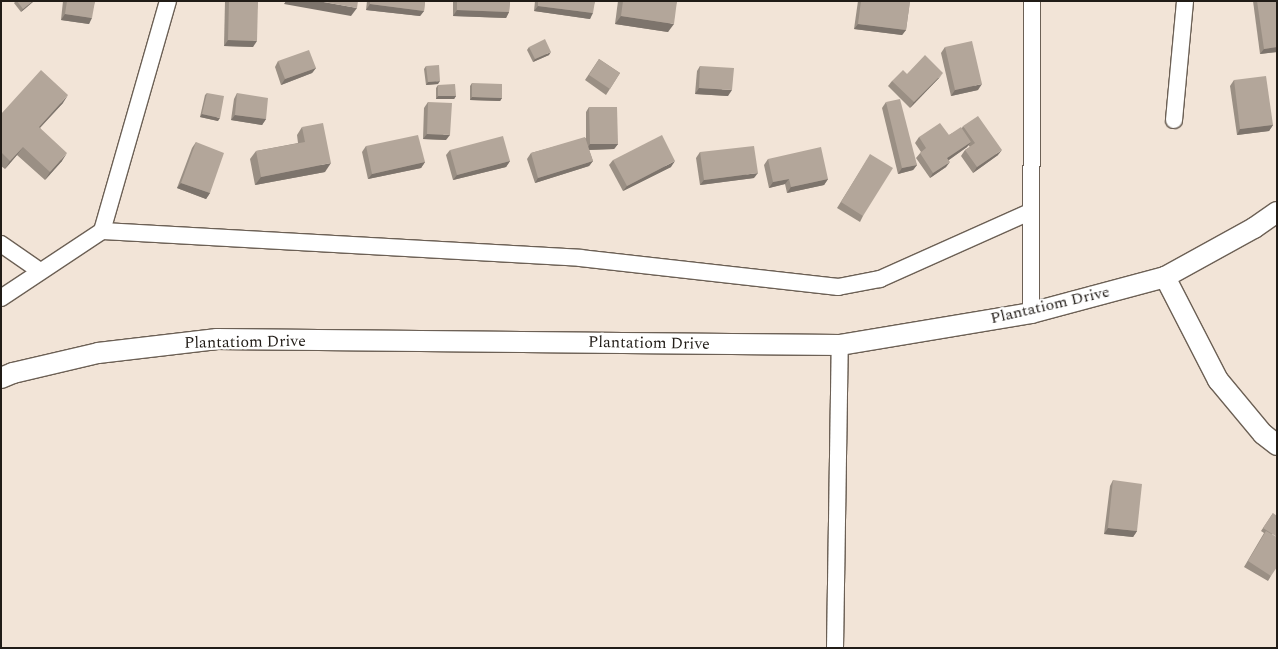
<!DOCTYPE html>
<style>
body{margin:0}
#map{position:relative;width:1278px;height:649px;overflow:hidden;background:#f2e4d7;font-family:Spectral,serif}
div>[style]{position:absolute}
.roads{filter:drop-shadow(1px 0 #6c6055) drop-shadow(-1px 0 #6c6055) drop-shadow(0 1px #6c6055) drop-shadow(0 -1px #6c6055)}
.minor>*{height:16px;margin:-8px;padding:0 8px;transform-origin:8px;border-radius:8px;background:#fff}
.tertiary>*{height:20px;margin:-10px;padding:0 10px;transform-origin:10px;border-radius:10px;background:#fff}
.wall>*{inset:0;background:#9a8f84}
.shaded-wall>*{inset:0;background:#7d746c}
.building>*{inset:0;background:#b3a69a}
span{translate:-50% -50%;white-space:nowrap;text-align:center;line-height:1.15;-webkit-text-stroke:4.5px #fff;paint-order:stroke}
.street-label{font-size:16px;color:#211c17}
.frame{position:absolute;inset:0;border:2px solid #211c17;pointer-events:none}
</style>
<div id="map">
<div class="roads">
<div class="minor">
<i style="left:1174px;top:120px;width:120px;rotate:-84.7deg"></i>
<i style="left:102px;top:231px;width:239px;rotate:-74deg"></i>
<i style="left:1px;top:244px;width:47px;rotate:34.7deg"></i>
<i style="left:1px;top:298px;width:121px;rotate:-33.6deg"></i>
<i style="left:102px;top:231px;width:479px;rotate:3.2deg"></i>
<i style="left:580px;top:258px;width:260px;rotate:6.4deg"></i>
<i style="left:838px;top:287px;width:43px;rotate:-10.8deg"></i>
<i style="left:880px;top:279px;width:164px;rotate:-24.1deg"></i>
<i style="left:1031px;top:313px;width:312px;rotate:-89.8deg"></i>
<i style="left:835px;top:648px;width:303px;rotate:-89.1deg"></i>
</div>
<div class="tertiary">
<i style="left:1165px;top:277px;width:116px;rotate:62.8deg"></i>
<i style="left:1218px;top:380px;width:70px;rotate:50.2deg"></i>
<i style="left:1263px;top:434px;width:18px;rotate:38deg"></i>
<i style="left:1px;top:378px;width:13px;rotate:-23deg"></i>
<i style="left:13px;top:373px;width:87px;rotate:-13.2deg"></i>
<i style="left:98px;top:353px;width:120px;rotate:-6.7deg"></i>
<i style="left:217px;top:339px;width:623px;rotate:0.55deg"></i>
<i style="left:840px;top:345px;width:194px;rotate:-9.5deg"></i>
<i style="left:1031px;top:313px;width:139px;rotate:-15deg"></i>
<i style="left:1165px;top:277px;width:102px;rotate:-28.8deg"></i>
<i style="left:1254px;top:228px;width:28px;rotate:-35deg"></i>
</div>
</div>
<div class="wall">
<i style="clip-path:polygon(16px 1px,34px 1px,21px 12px,14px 3px)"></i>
<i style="clip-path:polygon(63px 1px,95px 1px,89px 24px,61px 20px)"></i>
<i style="clip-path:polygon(225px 1px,258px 1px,253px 47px,224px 46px)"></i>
<i style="clip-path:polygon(367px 1px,425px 1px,424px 11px,420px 16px,366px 10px)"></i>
<i style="clip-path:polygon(453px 1px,510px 1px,509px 12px,506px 18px,453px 16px)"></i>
<i style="clip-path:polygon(535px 1px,595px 1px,590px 19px,534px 11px)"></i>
<i style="clip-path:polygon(618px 1px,677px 1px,668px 32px,615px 24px)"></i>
<i style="clip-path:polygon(858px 1px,910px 1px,906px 30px,902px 35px,854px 29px)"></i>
<i style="clip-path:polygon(1253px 1px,1277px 1px,1277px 52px,1260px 54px)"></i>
<i style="clip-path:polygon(529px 47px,549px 55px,533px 62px,527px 50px)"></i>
<i style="clip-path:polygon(945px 47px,978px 90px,951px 96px,941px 53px)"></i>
<i style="clip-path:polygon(599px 59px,620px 73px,606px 95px,585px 80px)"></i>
<i style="clip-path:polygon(278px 61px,316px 68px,312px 73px,281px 85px,275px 67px)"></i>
<i style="clip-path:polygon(426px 66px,438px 84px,426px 85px,424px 69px)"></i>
<i style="clip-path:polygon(700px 66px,728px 96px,695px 94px,697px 71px)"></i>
<i style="clip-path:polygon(939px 78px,910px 108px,888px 86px,892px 81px)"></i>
<i style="clip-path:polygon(1234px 80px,1273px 125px,1269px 131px,1237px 135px,1230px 86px)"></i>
<i style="clip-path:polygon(472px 83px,502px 98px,500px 101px,470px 100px,470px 86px)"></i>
<i style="clip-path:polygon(438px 85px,456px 96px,454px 99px,436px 99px,436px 88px)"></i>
<i style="clip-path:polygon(207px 93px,218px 121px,200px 117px,205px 95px)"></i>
<i style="clip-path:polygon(237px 93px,266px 119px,262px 125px,231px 120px,234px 99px)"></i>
<i style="clip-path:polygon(428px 102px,446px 140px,423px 139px,424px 108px)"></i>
<i style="clip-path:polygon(886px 102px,917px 165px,913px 170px,898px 174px,882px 108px)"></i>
<i style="clip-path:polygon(63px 103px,40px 128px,62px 161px,45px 180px,17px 155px,5px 169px,1px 166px,1px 114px)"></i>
<i style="clip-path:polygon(589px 107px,618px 144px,614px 149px,589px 150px,593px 161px,589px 166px,535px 183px,527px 159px,531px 153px,586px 138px,586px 112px)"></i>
<i style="clip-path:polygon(963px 126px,998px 155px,973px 173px,961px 156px,965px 150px,970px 147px,968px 145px,967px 147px,949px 160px,946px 167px,930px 178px,916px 158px,921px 152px,915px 143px,919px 137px,949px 135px,962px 128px)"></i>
<i style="clip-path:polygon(302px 127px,325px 172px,255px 185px,250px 159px,256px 151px,298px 143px,297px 135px)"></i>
<i style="clip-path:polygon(196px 142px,210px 193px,206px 199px,177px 188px,192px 148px)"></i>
<i style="clip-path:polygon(366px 146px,425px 162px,421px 168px,368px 179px,362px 152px)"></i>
<i style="clip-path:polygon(450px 150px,510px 161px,506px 167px,453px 180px,446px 155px)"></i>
<i style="clip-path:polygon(700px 152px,754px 178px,700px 185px,696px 158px)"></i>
<i style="clip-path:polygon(768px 159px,828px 179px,824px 185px,787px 193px,785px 184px,769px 188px,764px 165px)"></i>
<i style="clip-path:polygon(613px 160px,671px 167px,623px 191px,609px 165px)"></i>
<i style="clip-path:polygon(867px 160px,863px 216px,860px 222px,837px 208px)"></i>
<i style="clip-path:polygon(1113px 480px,1137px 531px,1133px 537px,1104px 534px,1110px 486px)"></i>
<i style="clip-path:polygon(1273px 513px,1271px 576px,1268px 581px,1244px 567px,1264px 533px,1261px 531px)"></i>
</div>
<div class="shaded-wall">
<i style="clip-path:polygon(33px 1px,34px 1px,21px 12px,23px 9px)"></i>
<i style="clip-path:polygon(286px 1px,318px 1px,357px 8px,351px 16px,284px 4px)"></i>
<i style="clip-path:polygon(370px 4px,424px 11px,420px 16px,366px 10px)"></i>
<i style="clip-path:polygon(538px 6px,593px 13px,590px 19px,534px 11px)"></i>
<i style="clip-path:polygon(457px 10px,509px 12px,506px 18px,453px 16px)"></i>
<i style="clip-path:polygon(65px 14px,92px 18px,89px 24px,61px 20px)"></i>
<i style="clip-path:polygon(621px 16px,674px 24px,668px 32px,615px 24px)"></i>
<i style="clip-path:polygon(858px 24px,906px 30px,902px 35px,854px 29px)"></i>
<i style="clip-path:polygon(228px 40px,257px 41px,253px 47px,224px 46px)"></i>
<i style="clip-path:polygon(1277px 47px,1277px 52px,1260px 54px,1264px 49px)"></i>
<i style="clip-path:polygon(551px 52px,549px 55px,533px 62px,535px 59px)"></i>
<i style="clip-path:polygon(316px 68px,312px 73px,281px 85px,285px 79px)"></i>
<i style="clip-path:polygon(943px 73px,939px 78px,910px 108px,914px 102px)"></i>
<i style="clip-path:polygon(440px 81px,438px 84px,426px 85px,428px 82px)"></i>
<i style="clip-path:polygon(982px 84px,978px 90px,951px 96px,955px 90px)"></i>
<i style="clip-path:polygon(699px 88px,732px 90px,728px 96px,695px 94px)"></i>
<i style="clip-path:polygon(68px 95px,63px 103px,33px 135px,39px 127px)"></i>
<i style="clip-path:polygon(438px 96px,456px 96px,454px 99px,436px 99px)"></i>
<i style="clip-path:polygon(472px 97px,502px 98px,500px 101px,470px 100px)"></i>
<i style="clip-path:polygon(202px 114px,220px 118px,218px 121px,200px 117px)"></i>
<i style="clip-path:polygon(235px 115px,266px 119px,262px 125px,231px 120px)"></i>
<i style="clip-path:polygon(1273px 125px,1269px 131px,1237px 135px,1240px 129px)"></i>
<i style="clip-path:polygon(427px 134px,450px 135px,446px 140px,423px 139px)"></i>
<i style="clip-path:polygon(971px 142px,967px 147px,943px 164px,947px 158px)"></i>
<i style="clip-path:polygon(590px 144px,618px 144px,614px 149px,586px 150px)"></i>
<i style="clip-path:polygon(23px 147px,17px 155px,5px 169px,10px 161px)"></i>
<i style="clip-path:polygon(1002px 150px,998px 155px,973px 173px,977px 167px)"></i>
<i style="clip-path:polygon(67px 153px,62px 161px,45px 180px,50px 172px)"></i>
<i style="clip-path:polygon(510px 161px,506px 167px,453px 180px,457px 175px)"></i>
<i style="clip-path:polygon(593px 161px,589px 166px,535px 183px,538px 178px)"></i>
<i style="clip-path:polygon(675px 161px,671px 167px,623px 191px,627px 186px)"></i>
<i style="clip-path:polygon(425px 162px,421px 168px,368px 179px,372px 174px)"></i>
<i style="clip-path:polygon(950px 162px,946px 167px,930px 178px,933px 173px)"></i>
<i style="clip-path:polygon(331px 163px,325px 172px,255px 185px,261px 177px)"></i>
<i style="clip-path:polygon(917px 165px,913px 170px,898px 174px,902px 168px)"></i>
<i style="clip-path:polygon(758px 173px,754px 178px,700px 185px,704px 180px)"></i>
<i style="clip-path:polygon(789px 179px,785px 184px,769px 188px,773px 182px)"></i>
<i style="clip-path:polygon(828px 179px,824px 185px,787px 193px,791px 187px)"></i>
<i style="clip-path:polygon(181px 183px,210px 193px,206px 199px,177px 188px)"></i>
<i style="clip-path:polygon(1108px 528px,1137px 531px,1133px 537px,1104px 534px)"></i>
</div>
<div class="building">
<i style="clip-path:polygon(17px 1px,33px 1px,23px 9px)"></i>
<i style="clip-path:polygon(67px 1px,95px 1px,92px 18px,65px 14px)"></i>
<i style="clip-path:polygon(229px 1px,258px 1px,257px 41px,228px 40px)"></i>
<i style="clip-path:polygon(318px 1px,358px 1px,357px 8px)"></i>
<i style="clip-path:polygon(370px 1px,425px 1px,424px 11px,370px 4px)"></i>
<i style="clip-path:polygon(457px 1px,510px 1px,509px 12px,457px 10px)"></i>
<i style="clip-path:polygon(538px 1px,595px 1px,593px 13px,538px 6px)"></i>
<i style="clip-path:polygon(623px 1px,677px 1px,674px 24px,621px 16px)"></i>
<i style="clip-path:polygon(861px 1px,910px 1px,906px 30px,858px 24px)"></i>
<i style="clip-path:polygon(1257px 1px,1277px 1px,1277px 47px,1264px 49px)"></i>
<i style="clip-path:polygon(545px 39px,551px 52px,535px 59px,529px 47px)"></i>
<i style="clip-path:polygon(972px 41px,982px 84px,955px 90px,945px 47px)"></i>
<i style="clip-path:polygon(309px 50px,316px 68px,285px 79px,278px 61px)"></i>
<i style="clip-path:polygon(925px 55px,943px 73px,914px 102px,892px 81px,903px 70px,907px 74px)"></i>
<i style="clip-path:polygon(599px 59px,620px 73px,610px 89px,589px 75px)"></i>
<i style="clip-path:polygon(439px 65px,440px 81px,428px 82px,426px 66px)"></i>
<i style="clip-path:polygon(700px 66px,734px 68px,732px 90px,699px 88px)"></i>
<i style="clip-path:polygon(41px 70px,68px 95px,39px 127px,67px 153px,50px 172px,23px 147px,10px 161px,1px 152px,1px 114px)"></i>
<i style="clip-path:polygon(1266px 76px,1273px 125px,1240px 129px,1234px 80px)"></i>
<i style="clip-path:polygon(472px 83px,502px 84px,502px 98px,472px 97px)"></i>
<i style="clip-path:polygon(455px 84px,456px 96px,438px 96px,438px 85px)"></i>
<i style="clip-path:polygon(207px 93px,224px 96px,220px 118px,202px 114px)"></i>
<i style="clip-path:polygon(237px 93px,268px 98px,266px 119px,235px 115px)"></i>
<i style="clip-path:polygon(900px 99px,917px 165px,902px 168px,886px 102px)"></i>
<i style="clip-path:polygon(428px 102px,452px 103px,450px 135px,427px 134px)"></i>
<i style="clip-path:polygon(589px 107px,617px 107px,618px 144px,590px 144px)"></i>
<i style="clip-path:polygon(978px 116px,1002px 150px,977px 167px,965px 150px,975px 143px,963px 126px)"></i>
<i style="clip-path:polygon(323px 123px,331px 163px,261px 177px,256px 151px,305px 142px,302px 127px)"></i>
<i style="clip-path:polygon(940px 123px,949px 135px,961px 127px,971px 142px,947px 158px,950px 162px,933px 173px,920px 153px,926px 148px,919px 137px)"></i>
<i style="clip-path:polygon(418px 135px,425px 162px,372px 174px,366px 146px)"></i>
<i style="clip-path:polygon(662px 135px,675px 161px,627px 186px,613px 160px)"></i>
<i style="clip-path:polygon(503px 136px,510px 161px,457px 175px,450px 150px)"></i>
<i style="clip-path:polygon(585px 137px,593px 161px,538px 178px,531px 153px)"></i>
<i style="clip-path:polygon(196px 142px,224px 153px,210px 193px,181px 183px)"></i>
<i style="clip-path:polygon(754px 146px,758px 173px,704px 180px,700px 152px)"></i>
<i style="clip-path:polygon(821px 147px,828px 179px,791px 187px,789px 179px,773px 182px,768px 159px)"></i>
<i style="clip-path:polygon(870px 154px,893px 168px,863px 216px,841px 202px)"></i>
<i style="clip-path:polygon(1113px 480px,1142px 484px,1137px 531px,1108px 528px)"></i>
<i style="clip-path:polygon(1273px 513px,1277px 516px,1277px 537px,1263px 528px)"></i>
<i style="clip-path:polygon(1266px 531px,1277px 537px,1277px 567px,1271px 576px,1248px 561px)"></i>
</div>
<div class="street-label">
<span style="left:1050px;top:305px;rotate:-13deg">Plantatiom Drive</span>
<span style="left:245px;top:342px;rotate:-1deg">Plantatiom Drive</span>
<span style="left:649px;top:343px;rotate:1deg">Plantatiom Drive</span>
</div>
<div class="frame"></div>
</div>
